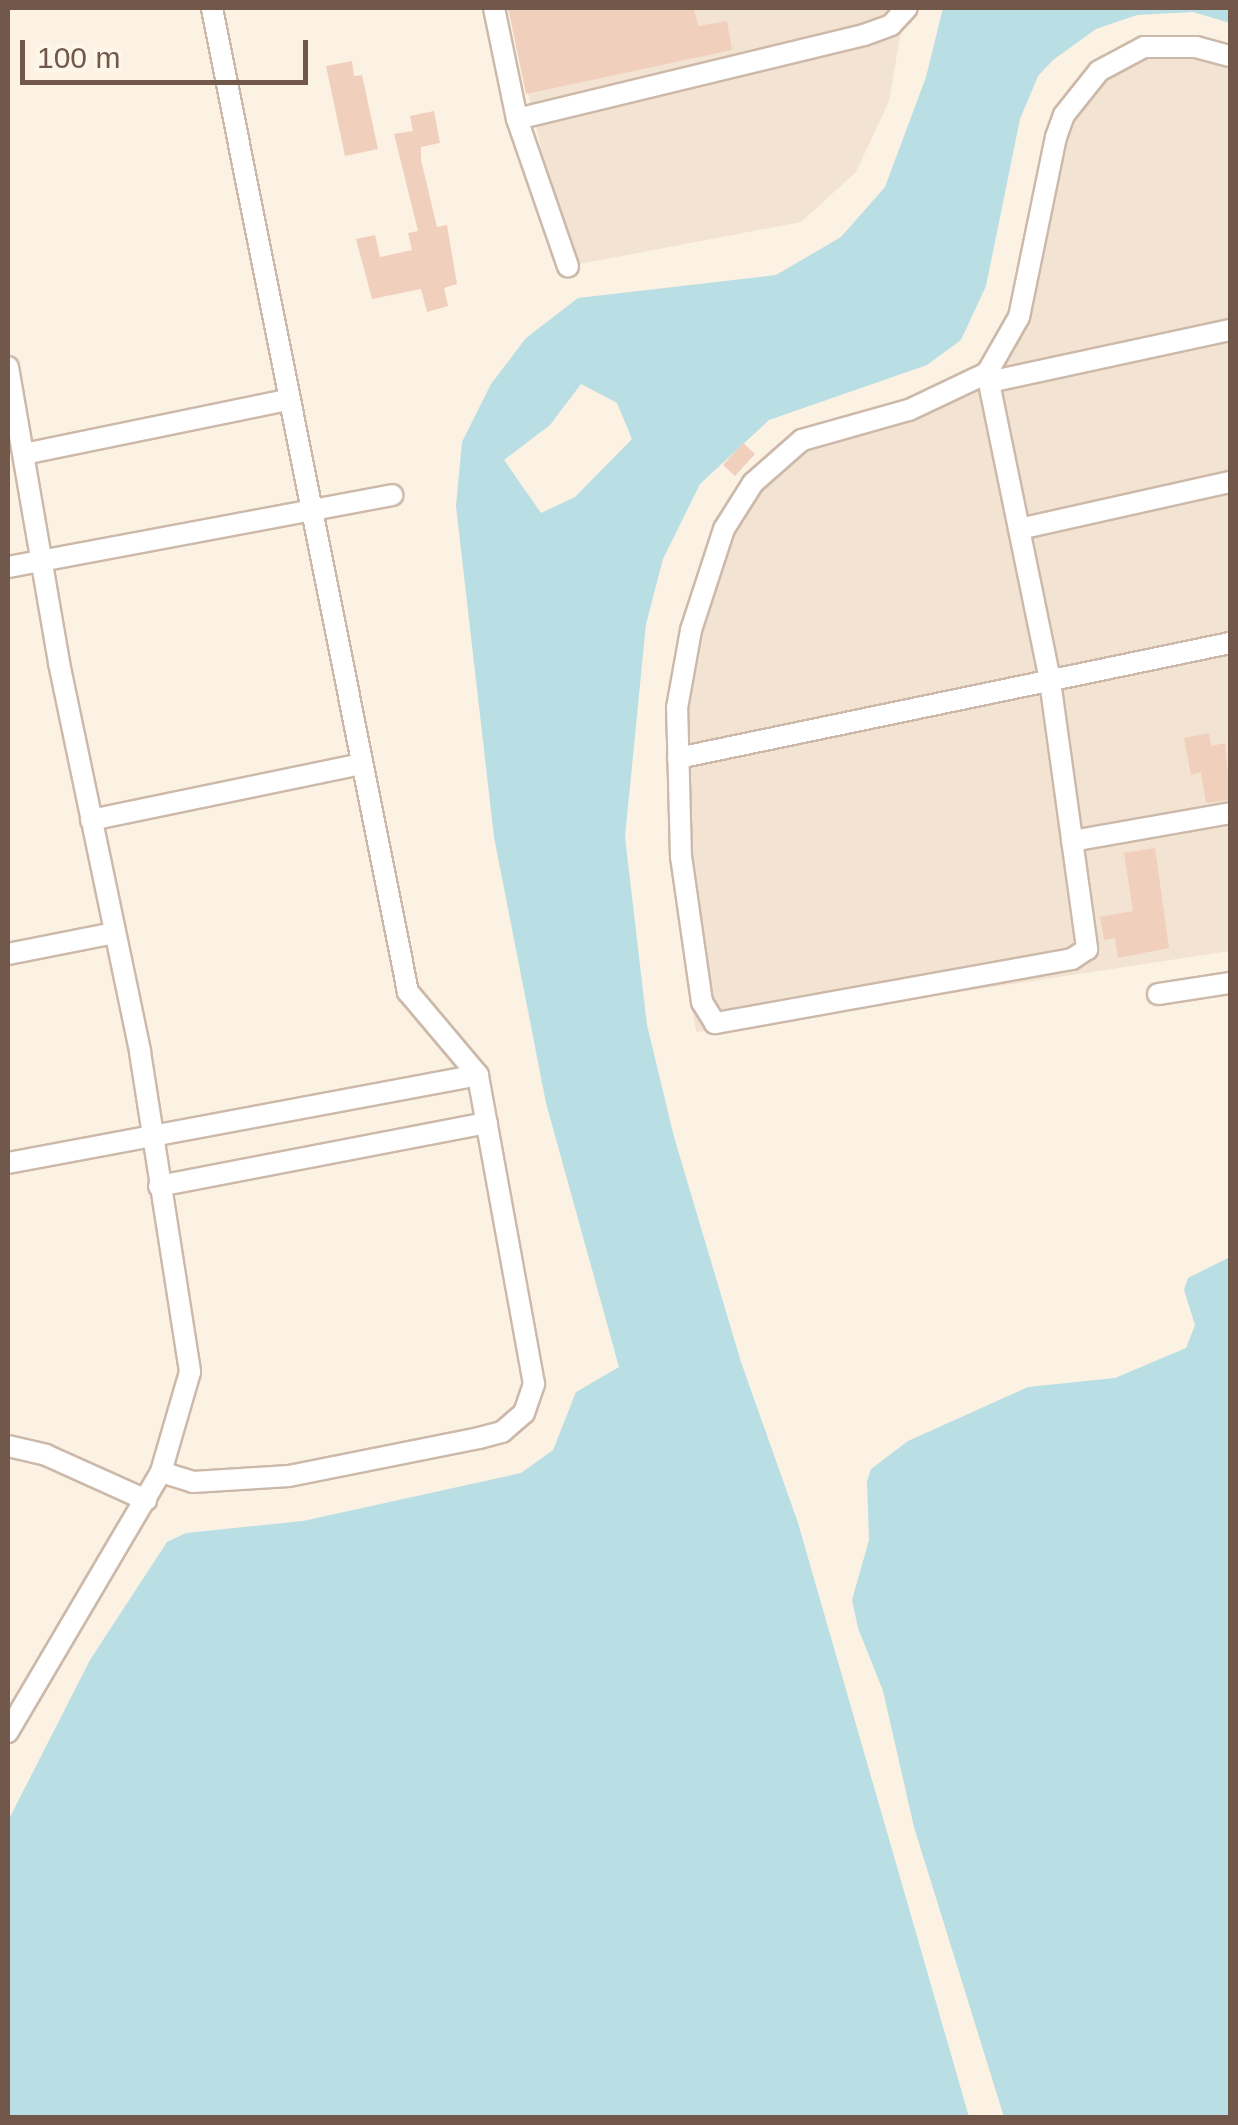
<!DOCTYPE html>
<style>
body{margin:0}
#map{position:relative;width:1238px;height:2125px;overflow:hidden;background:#fbf2e3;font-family:Helvetica,sans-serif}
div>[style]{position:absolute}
.residential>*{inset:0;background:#f3e3d2}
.water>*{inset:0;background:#b9dee4}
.building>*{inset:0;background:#f0d0bc}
.roads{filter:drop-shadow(2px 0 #ccb9aa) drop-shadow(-2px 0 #ccb9aa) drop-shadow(0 2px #ccb9aa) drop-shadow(0 -2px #ccb9aa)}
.minor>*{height:20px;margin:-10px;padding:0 10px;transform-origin:10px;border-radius:10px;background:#fff}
span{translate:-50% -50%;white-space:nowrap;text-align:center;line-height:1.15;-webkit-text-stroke:8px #fef6e9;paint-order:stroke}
.frame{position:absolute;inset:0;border:10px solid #72584a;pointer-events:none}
.scale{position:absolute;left:20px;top:40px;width:288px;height:45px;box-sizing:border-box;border:5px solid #72584a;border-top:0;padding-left:12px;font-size:30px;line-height:35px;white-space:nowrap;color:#72584a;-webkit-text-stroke:8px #fef6e9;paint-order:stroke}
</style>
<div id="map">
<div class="residential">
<i style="clip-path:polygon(508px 8px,905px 8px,889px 101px,856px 172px,801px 222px,569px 266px)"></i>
<i style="clip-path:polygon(1134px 45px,1230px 55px,1230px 951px,696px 1032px,669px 859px,670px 703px,715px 533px,802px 437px,990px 376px,1012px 337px,1053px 124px)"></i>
</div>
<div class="water">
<i style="clip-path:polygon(evenodd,943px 8px,1230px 8px,1230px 23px,1193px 12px,1137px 15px,1096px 29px,1053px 60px,1038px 76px,1020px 119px,986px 286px,961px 340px,927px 365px,769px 420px,700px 484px,663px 559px,646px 624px,625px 837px,647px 1025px,674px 1137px,741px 1362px,798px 1523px,969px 2117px,8px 2117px,8px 1821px,90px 1660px,167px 1542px,186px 1533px,303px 1521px,521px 1473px,553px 1450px,576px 1392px,619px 1367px,546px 1103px,494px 837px,456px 506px,462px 442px,491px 384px,526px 338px,578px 298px,776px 275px,841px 237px,885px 187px,926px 77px,943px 8px,581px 384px,617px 403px,632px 439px,575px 497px,541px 513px,504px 460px,550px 425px,581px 384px)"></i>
<i style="clip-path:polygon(1230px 1257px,1230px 2117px,1004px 2117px,914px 1827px,883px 1691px,858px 1628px,852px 1600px,869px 1540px,867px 1481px,871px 1469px,908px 1441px,1028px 1387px,1115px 1378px,1186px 1348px,1195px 1325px,1184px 1290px,1188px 1278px)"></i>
</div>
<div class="building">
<i style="clip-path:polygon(508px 8px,694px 8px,698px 26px,727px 21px,732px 50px,526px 94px)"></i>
<i style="clip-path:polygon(352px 61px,354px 76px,362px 75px,378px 149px,345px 156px,326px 66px)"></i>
<i style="clip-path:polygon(434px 111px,440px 143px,421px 147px,421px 160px,437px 227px,447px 225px,457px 284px,444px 288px,448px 306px,427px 312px,421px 289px,372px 299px,356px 239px,375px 235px,380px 257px,412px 250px,408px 233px,418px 231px,394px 134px,413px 131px,410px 116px)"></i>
<i style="clip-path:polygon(743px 443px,755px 454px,735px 476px,723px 465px)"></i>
<i style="clip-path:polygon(1209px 733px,1211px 746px,1225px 743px,1230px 800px,1206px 803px,1201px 772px,1191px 775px,1184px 738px)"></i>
<i style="clip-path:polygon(1155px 848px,1169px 948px,1118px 958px,1115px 938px,1104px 940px,1100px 917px,1133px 911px,1124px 853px)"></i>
</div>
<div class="roads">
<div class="minor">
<i style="left:494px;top:8px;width:113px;rotate:78.3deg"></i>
<i style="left:517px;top:119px;width:156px;rotate:70.9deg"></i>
<i style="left:517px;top:119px;width:357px;rotate:-13.6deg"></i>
<i style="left:864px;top:35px;width:29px;rotate:-20deg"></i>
<i style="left:891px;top:25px;width:23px;rotate:-47deg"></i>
<i style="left:8px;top:367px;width:300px;rotate:80.2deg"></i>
<i style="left:59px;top:663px;width:397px;rotate:78.2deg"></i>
<i style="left:140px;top:1052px;width:324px;rotate:81.1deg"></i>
<i style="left:190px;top:1372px;width:104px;rotate:106.2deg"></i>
<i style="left:161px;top:1472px;width:302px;rotate:120.5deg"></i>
<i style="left:987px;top:373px;width:314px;rotate:78.4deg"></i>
<i style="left:1050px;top:681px;width:271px;rotate:82.1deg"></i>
<i style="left:1087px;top:949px;width:18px;rotate:146deg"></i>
<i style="left:1072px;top:959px;width:363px;rotate:169.8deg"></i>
<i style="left:715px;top:1023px;width:25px;rotate:-122deg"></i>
<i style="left:702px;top:1002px;width:147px;rotate:-98.2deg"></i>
<i style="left:681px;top:857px;width:149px;rotate:-91.5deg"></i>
<i style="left:677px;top:708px;width:79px;rotate:-79.8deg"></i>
<i style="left:691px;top:630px;width:106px;rotate:-71.9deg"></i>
<i style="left:724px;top:529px;width:54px;rotate:-57.8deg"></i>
<i style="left:753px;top:483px;width:65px;rotate:-41.3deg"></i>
<i style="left:802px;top:440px;width:111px;rotate:-15.7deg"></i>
<i style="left:909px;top:410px;width:86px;rotate:-25.4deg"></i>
<i style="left:987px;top:373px;width:64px;rotate:-60.3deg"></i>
<i style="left:1019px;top:317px;width:184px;rotate:-78.4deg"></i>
<i style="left:1056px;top:137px;width:23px;rotate:-70deg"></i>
<i style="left:1064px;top:115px;width:56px;rotate:-51.5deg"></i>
<i style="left:1099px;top:71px;width:51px;rotate:-28.1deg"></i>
<i style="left:1144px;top:47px;width:52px"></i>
<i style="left:1196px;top:47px;width:35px;rotate:15deg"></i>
<i style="left:989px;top:382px;width:247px;rotate:-12.2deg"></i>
<i style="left:24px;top:454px;width:269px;rotate:-11.6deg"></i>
<i style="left:1019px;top:529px;width:216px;rotate:-12.6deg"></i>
<i style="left:8px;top:567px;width:391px;rotate:-10.6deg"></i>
<i style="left:678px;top:758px;width:564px;rotate:-11.77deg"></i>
<i style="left:91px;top:820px;width:276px;rotate:-11.7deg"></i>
<i style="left:1072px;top:841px;width:160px;rotate:-10deg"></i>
<i style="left:8px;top:954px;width:108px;rotate:-11.2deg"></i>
<i style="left:1158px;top:994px;width:73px;rotate:-8.7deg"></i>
<i style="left:8px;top:1163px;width:478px;rotate:-10.6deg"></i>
<i style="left:159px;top:1186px;width:334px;rotate:-10.9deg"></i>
<i style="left:8px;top:1446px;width:39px;rotate:13deg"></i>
<i style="left:46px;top:1455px;width:110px;rotate:24.2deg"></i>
<i style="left:161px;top:1472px;width:34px;rotate:17deg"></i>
<i style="left:193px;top:1482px;width:96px;rotate:-3.6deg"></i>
<i style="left:289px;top:1476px;width:194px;rotate:-11.3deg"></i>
<i style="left:479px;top:1438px;width:24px;rotate:-15deg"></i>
<i style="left:502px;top:1432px;width:29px;rotate:-41deg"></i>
<i style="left:524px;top:1413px;width:31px;rotate:-71deg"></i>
<i style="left:534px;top:1384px;width:314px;rotate:-100.3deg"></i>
<i style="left:478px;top:1075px;width:109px;rotate:-130.1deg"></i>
<i style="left:408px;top:992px;width:1003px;rotate:-101.27deg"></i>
</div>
</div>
<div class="frame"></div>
<div class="scale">100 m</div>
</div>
